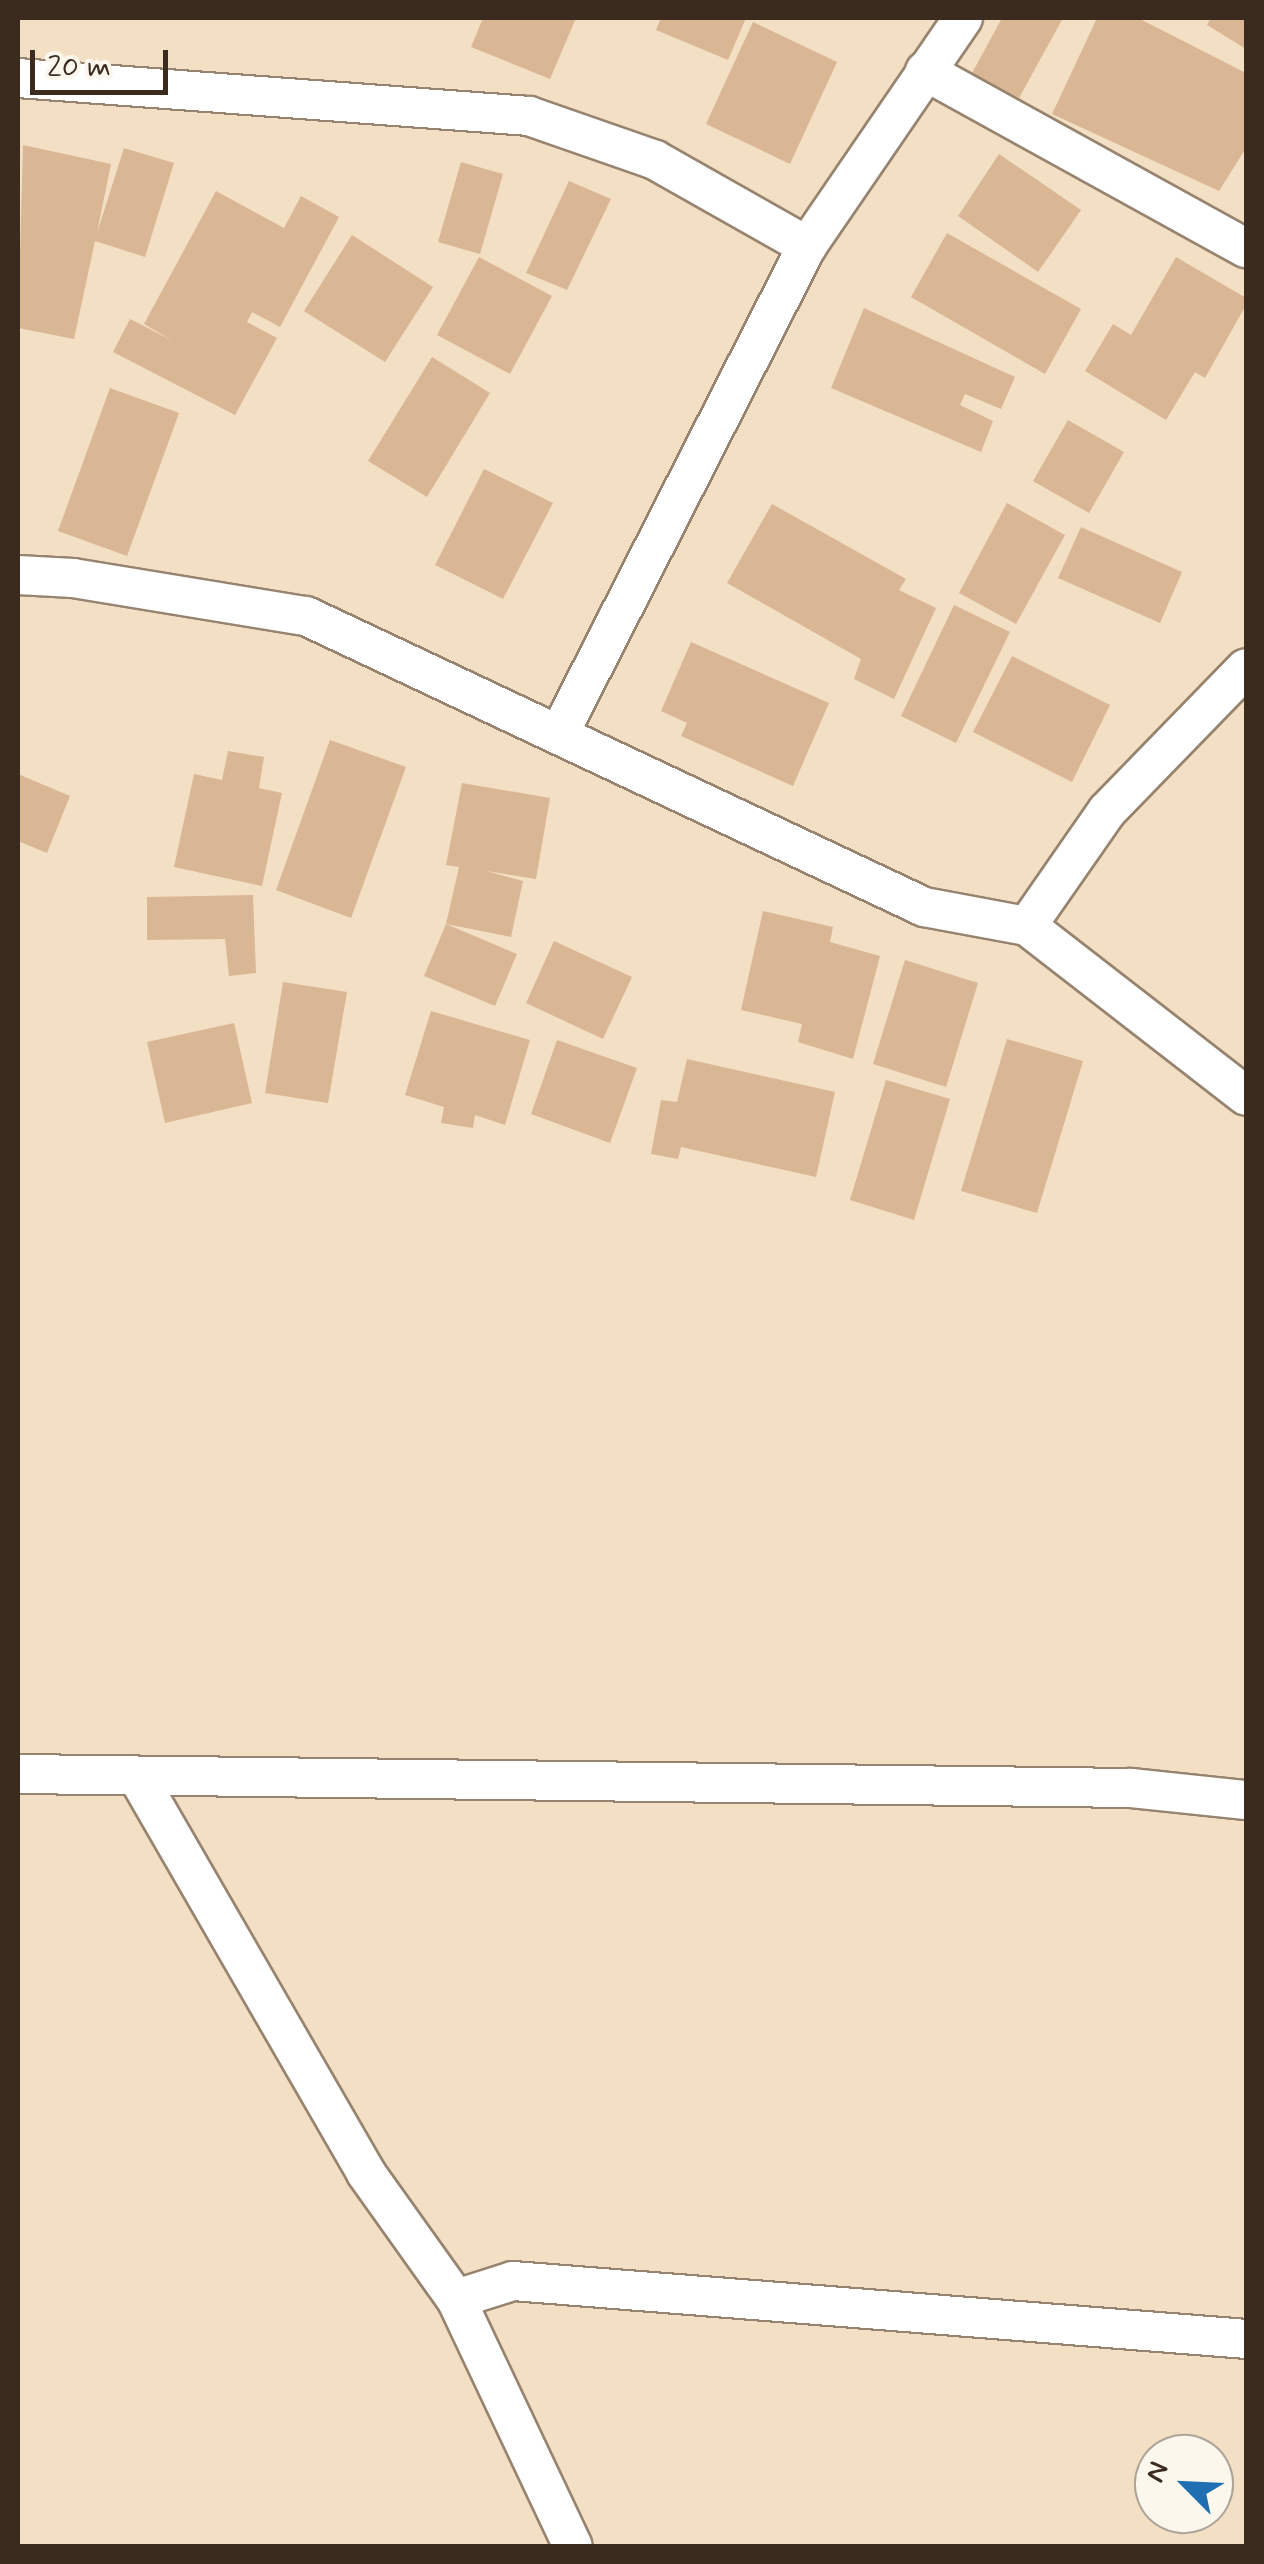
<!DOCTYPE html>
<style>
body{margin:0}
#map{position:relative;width:1264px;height:2564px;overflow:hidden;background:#f3dfc3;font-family:Mynerve,sans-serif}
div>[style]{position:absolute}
.building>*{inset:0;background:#dab794}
.roads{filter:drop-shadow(2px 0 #978470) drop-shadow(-2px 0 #978470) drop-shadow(0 2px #978470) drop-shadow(0 -2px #978470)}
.street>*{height:38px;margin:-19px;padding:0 19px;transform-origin:19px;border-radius:19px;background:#fff}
span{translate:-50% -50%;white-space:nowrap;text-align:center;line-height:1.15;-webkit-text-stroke:10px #fbf7ec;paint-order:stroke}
.frame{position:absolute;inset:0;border:20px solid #3b2a1e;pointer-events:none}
.north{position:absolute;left:1134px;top:2434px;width:100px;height:100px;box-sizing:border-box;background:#fbf7ec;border:2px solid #aea59a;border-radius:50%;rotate:294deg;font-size:28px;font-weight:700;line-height:40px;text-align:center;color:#3b2a1e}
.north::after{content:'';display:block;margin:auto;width:35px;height:45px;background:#1f6fb2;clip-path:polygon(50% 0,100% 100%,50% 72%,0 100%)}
.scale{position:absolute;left:30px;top:50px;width:138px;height:45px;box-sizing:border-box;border:5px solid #3b2a1e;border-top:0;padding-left:12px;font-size:30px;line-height:35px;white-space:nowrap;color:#3b2a1e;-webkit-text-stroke:8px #fbf7ec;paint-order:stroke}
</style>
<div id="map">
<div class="building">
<i style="clip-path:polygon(483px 18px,576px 18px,550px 79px,471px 47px)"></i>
<i style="clip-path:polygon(661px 18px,746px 18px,728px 60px,656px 30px)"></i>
<i style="clip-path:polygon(1002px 18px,1063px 18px,1019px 98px,972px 73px)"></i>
<i style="clip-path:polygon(1097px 18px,1138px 18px,1246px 73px,1246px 148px,1219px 191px,1052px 114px)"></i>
<i style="clip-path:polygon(1211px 18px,1246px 18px,1246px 49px,1207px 25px)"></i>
<i style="clip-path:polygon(753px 22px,837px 62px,790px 164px,706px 124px)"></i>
<i style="clip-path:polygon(23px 145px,111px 164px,97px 233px,124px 148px,174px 163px,145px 257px,95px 241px,74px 339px,18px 328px)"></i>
<i style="clip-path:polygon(999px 154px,1081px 210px,1038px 272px,958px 216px)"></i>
<i style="clip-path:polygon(461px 162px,503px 174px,480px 254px,438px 242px)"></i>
<i style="clip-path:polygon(569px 181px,611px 199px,567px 290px,526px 273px)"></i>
<i style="clip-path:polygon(216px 191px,284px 228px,301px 196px,339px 217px,280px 327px,252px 312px,247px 322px,277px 338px,235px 415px,113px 352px,130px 319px,173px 341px,144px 324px)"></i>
<i style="clip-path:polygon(947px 233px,1081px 309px,1045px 374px,911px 297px)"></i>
<i style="clip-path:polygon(352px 235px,433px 287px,385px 362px,304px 311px)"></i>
<i style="clip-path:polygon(479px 257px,552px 296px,510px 374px,437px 335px)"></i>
<i style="clip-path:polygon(1176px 257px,1246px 298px,1246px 305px,1205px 378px,1195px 372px,1166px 420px,1085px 371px,1113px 324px,1131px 335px)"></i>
<i style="clip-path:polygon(864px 308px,1015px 377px,1001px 409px,965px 394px,960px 405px,993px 421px,981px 452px,831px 388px)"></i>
<i style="clip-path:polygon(432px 357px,490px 393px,427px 497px,368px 461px)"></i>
<i style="clip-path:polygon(110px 388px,179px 413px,127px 556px,58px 531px)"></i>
<i style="clip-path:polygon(1068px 420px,1124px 452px,1089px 513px,1033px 481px)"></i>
<i style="clip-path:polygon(484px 469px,553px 503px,503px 599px,435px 565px)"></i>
<i style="clip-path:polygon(1007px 503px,1065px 535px,1016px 624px,959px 593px)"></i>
<i style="clip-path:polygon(772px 504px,906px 579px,899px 590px,936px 608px,894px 699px,854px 679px,861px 659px,727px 583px)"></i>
<i style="clip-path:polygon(1081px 527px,1182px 572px,1160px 623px,1058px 578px)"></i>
<i style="clip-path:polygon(954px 605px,1010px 632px,956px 743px,901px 716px)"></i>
<i style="clip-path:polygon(691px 642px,829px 703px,793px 786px,681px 736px,687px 723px,661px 711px)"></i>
<i style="clip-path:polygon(1012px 656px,1110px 705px,1072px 782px,973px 732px)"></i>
<i style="clip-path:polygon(330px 740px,406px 767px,351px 918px,276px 890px)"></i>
<i style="clip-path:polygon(228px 751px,264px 757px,259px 788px,282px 793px,262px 886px,174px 867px,194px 774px,222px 780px)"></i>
<i style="clip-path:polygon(18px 774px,70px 796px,47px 853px,18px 841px)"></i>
<i style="clip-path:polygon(462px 783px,550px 798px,536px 879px,486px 871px,523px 881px,511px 937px,446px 924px,459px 867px,446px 865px)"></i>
<i style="clip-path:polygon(253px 895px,256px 973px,229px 976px,225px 939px,147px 940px,147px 897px)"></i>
<i style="clip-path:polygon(763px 911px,833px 927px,830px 942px,880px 956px,853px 1059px,798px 1042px,802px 1024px,741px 1010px)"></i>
<i style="clip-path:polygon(446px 924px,517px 954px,495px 1006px,424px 976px)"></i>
<i style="clip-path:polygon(554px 941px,632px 977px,603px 1039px,526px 1003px)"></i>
<i style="clip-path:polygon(905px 960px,978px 983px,946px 1087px,873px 1064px)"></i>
<i style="clip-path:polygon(283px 982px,347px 992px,328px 1103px,265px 1093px)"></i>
<i style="clip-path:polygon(431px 1011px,530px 1040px,505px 1125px,475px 1115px,473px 1128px,441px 1123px,444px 1107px,405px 1095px)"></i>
<i style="clip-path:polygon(234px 1023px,252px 1103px,165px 1123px,147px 1042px)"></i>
<i style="clip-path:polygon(1007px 1039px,1083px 1061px,1037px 1213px,961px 1191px)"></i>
<i style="clip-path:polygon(557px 1040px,637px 1068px,610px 1143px,531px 1114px)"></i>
<i style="clip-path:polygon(687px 1059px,835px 1092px,816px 1177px,681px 1147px,678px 1159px,651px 1154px,661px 1100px,677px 1102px)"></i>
<i style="clip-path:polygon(886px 1080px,950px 1099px,914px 1220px,850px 1200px)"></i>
</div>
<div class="roads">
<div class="street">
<i style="left:925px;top:71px;width:367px;rotate:28.9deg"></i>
<i style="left:18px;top:78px;width:512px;rotate:4.25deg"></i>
<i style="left:529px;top:116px;width:133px;rotate:19.2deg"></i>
<i style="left:655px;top:160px;width:175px;rotate:29.5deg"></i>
<i style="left:18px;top:575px;width:55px;rotate:3.1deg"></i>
<i style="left:73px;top:578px;width:236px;rotate:9.3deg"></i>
<i style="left:306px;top:616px;width:683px;rotate:25.21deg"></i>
<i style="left:924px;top:907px;width:105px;rotate:10.5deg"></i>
<i style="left:1027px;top:926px;width:277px;rotate:37.8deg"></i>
<i style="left:560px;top:732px;width:545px;rotate:-63.06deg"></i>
<i style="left:807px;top:246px;width:276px;rotate:-55.6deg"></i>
<i style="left:1027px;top:926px;width:140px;rotate:-55.2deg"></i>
<i style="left:1107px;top:811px;width:199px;rotate:-45.8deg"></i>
<i style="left:18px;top:1774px;width:1113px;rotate:0.72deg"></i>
<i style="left:1131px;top:1788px;width:116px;rotate:6deg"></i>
<i style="left:137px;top:1776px;width:458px;rotate:60deg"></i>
<i style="left:366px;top:2173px;width:155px;rotate:54.5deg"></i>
<i style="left:456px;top:2299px;width:273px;rotate:64.7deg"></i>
<i style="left:456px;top:2299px;width:60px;rotate:-17.5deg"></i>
<i style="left:513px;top:2281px;width:735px;rotate:4.52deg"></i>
</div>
</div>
<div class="frame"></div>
<div class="north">N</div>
<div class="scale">20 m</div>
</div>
